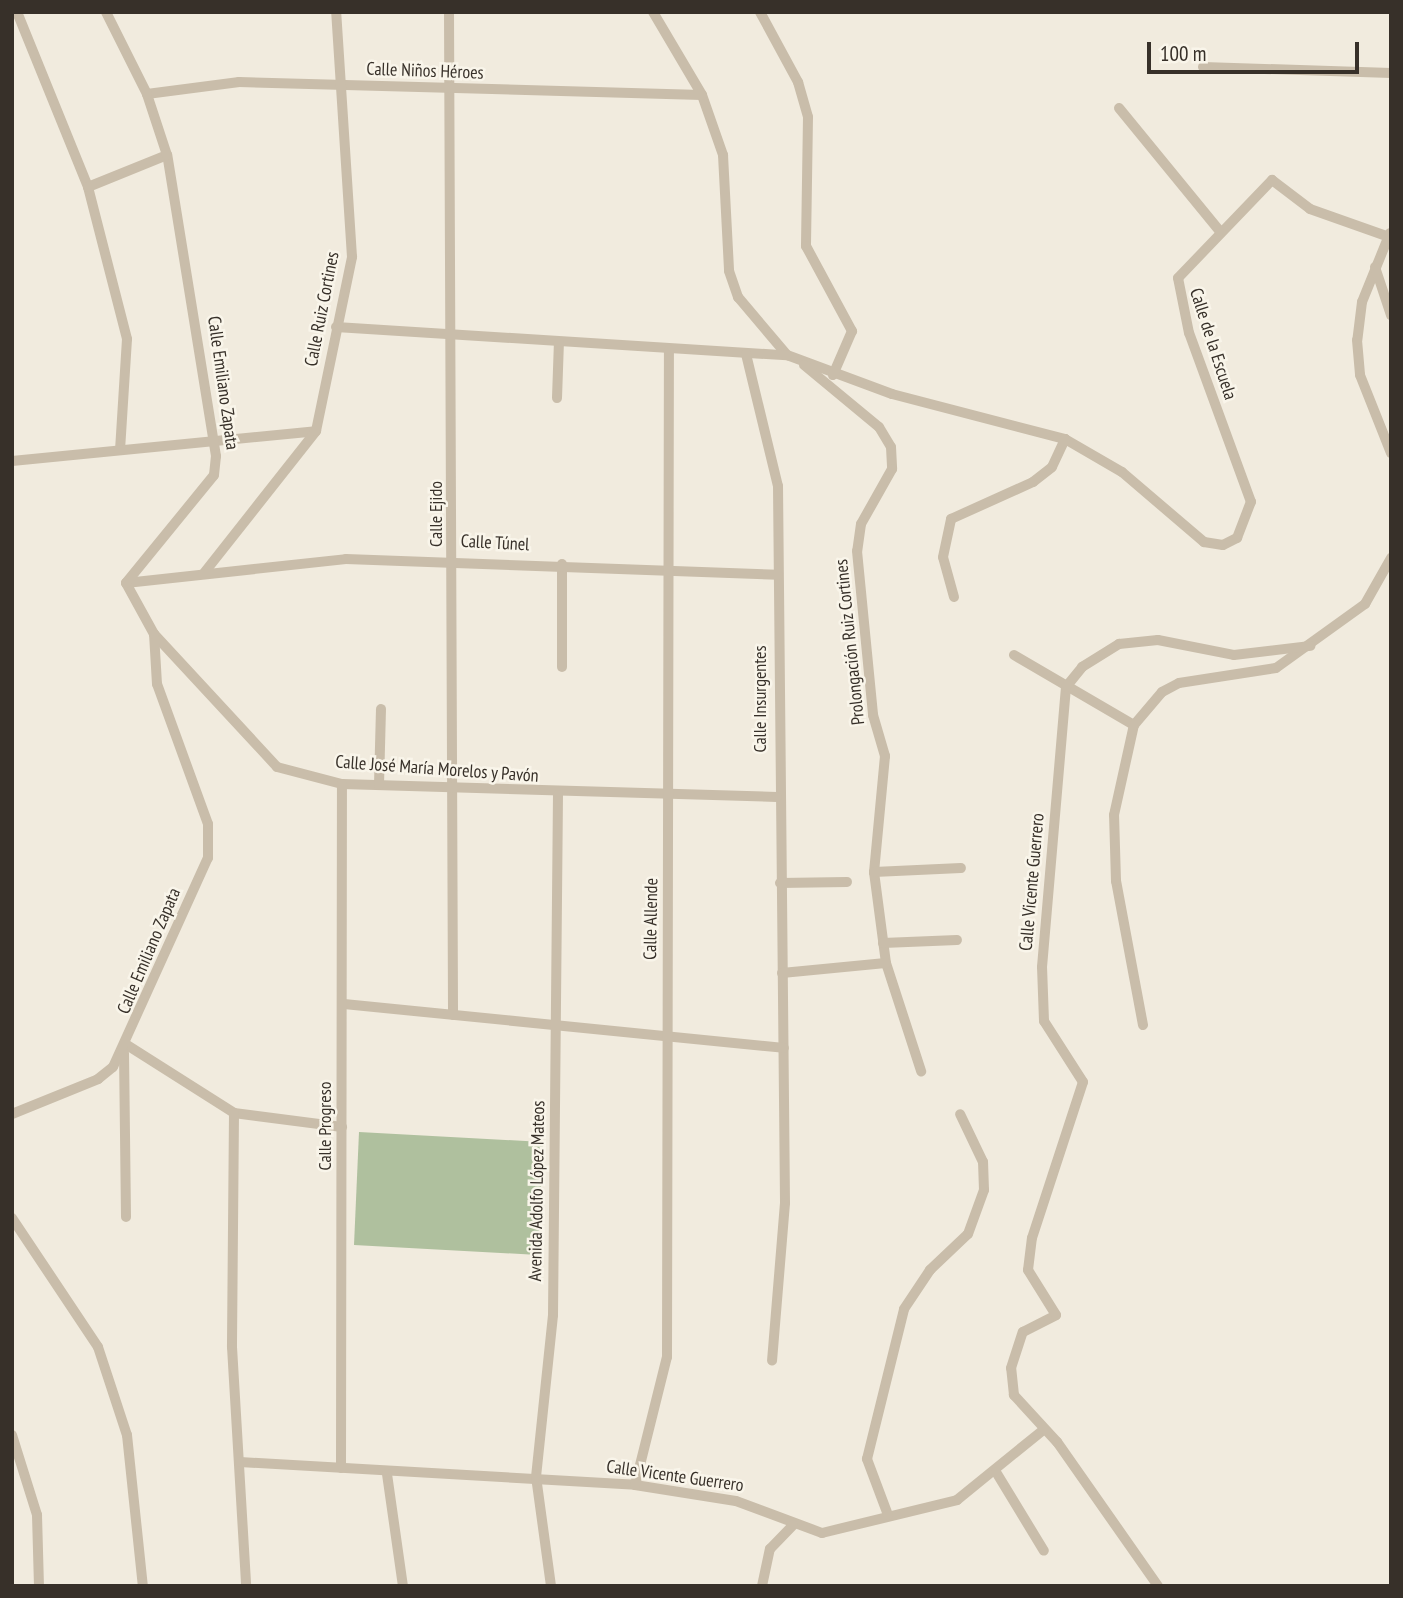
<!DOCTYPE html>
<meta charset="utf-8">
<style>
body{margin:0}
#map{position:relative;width:1403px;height:1598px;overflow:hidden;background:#f1ebde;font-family:"PT Sans Narrow",sans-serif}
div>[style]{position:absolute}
.green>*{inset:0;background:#afc09e}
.minor>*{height:10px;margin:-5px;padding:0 5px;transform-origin:5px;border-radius:5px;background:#c9bdaa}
span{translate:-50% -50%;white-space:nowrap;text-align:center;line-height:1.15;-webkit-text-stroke:5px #f9f5ea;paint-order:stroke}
.street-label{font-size:18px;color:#373029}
.frame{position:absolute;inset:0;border:14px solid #373029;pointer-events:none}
.scale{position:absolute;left:1147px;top:42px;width:212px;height:32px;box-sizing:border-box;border:4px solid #373029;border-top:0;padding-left:9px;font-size:21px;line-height:24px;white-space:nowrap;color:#373029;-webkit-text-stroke:5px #f9f5ea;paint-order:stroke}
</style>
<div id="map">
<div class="green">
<i style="clip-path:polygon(359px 1132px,543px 1142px,538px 1255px,354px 1245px)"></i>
</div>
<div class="minor">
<i style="left:17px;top:12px;width:189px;rotate:67.9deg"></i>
<i style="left:88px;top:187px;width:157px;rotate:75.6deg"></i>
<i style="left:127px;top:339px;width:111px;rotate:93.6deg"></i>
<i style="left:449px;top:12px;width:1003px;rotate:89.77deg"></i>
<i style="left:653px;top:12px;width:96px;rotate:59.4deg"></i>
<i style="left:702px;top:95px;width:64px;rotate:70.7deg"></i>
<i style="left:723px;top:155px;width:116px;rotate:87deg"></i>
<i style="left:729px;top:271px;width:28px;rotate:71deg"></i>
<i style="left:738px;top:297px;width:76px;rotate:49.8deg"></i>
<i style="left:787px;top:355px;width:112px;rotate:20.4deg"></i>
<i style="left:892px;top:394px;width:179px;rotate:14.6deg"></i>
<i style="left:1065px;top:439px;width:66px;rotate:30.1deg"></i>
<i style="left:1122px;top:472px;width:108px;rotate:40.5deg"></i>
<i style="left:1204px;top:542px;width:19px;rotate:9deg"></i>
<i style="left:1223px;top:545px;width:16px;rotate:-27deg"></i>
<i style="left:1237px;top:538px;width:39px;rotate:-69deg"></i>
<i style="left:1251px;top:502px;width:180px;rotate:-110.1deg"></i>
<i style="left:1189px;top:333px;width:56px;rotate:-101.3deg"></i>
<i style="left:1178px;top:278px;width:136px;rotate:-46.2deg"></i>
<i style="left:1272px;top:180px;width:48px;rotate:37.3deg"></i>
<i style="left:1310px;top:209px;width:84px;rotate:19.5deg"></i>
<i style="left:760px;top:12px;width:80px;rotate:61.5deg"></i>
<i style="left:798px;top:82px;width:36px;rotate:74deg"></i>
<i style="left:808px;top:117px;width:129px;rotate:90.9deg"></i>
<i style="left:806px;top:246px;width:97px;rotate:61.6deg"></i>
<i style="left:852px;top:331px;width:48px;rotate:113.4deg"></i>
<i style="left:1203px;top:67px;width:188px;rotate:1.8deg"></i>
<i style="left:147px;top:94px;width:93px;rotate:-7.4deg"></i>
<i style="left:239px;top:82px;width:463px;rotate:1.6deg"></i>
<i style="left:1119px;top:108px;width:158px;rotate:50.7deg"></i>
<i style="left:88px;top:187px;width:85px;rotate:-22.1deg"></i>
<i style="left:1390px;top:233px;width:74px;rotate:112.1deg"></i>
<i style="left:1362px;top:302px;width:38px;rotate:97deg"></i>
<i style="left:1357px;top:340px;width:35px;rotate:85deg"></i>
<i style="left:1360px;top:375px;width:84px;rotate:68.3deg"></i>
<i style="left:1375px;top:267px;width:51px;rotate:71.6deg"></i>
<i style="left:336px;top:327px;width:452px;rotate:3.6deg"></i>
<i style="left:746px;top:354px;width:136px;rotate:76.4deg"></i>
<i style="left:778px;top:486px;width:717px;rotate:89.44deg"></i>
<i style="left:785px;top:1203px;width:158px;rotate:94.7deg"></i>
<i style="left:804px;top:365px;width:97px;rotate:39.6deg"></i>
<i style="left:879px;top:427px;width:23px;rotate:59deg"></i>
<i style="left:891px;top:447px;width:22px;rotate:87deg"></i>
<i style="left:892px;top:469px;width:63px;rotate:119.4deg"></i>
<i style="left:861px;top:524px;width:27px;rotate:98deg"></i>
<i style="left:857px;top:551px;width:165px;rotate:84.4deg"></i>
<i style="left:873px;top:715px;width:43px;rotate:73.7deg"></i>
<i style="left:885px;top:756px;width:117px;rotate:95.4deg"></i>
<i style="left:874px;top:872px;width:92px;rotate:82.5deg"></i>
<i style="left:886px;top:963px;width:114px;rotate:72deg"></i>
<i style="left:557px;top:398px;width:56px;rotate:-88deg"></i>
<i style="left:12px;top:461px;width:305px;rotate:-5.6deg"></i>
<i style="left:562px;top:564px;width:103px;rotate:90deg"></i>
<i style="left:204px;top:573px;width:181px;rotate:-51.7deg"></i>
<i style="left:316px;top:431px;width:178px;rotate:-78.3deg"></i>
<i style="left:352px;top:257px;width:246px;rotate:-93.7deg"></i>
<i style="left:126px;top:583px;width:221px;rotate:-6.2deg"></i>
<i style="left:346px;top:559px;width:432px;rotate:2.1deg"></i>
<i style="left:954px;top:597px;width:41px;rotate:-105.4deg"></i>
<i style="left:943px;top:557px;width:39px;rotate:-78deg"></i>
<i style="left:951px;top:519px;width:90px;rotate:-24.3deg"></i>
<i style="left:1033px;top:482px;width:24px;rotate:-38deg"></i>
<i style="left:1052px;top:467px;width:31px;rotate:-65deg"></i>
<i style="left:154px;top:634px;width:181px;rotate:47.2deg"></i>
<i style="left:277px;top:767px;width:67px;rotate:14.7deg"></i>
<i style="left:342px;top:784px;width:435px;rotate:1.7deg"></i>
<i style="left:1014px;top:655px;width:139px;rotate:30.3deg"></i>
<i style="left:379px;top:785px;width:76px;rotate:-88.5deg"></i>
<i style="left:874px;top:872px;width:87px;rotate:-2.6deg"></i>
<i style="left:780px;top:883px;width:67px;rotate:-0.9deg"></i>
<i style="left:883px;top:943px;width:74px;rotate:-2.3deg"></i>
<i style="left:782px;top:973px;width:104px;rotate:-5.5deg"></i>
<i style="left:344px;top:1004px;width:442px;rotate:5.7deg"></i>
<i style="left:1143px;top:1025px;width:147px;rotate:-100.6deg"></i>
<i style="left:1116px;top:881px;width:66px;rotate:-91.7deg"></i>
<i style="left:1114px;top:815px;width:92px;rotate:-77.5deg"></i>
<i style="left:1134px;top:725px;width:43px;rotate:-49.7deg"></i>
<i style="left:1162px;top:692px;width:19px;rotate:-28deg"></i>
<i style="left:1179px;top:683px;width:98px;rotate:-8.8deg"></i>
<i style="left:1276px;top:668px;width:110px;rotate:-35.7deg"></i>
<i style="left:1365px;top:604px;width:53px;rotate:-60.5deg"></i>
<i style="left:127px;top:1045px;width:127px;rotate:32.4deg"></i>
<i style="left:234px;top:1113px;width:109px;rotate:7.4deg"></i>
<i style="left:124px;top:1053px;width:164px;rotate:89.3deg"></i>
<i style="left:234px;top:1113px;width:234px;rotate:90.5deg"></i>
<i style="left:232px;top:1347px;width:239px;rotate:86.6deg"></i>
<i style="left:12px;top:1114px;width:93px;rotate:-22.1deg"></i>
<i style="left:98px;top:1079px;width:19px;rotate:-39deg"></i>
<i style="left:113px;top:1067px;width:230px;rotate:-65.6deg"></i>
<i style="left:208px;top:858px;width:34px;rotate:-90deg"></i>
<i style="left:208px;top:824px;width:149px;rotate:-110deg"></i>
<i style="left:157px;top:684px;width:50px;rotate:-93.4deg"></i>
<i style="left:154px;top:634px;width:58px;rotate:-118.8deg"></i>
<i style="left:126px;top:583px;width:139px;rotate:-50.8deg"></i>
<i style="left:214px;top:475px;width:19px;rotate:-84deg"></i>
<i style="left:216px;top:456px;width:305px;rotate:-99.2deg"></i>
<i style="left:167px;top:155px;width:64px;rotate:-108.2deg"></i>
<i style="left:147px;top:94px;width:92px;rotate:-116.6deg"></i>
<i style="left:12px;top:1218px;width:155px;rotate:56.3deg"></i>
<i style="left:98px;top:1347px;width:93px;rotate:71.8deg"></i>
<i style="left:127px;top:1435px;width:152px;rotate:84deg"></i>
<i style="left:12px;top:1435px;width:84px;rotate:72.6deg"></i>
<i style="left:37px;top:1515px;width:71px;rotate:88.4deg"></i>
<i style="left:240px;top:1462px;width:396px;rotate:3.3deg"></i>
<i style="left:635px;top:1485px;width:102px;rotate:9deg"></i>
<i style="left:736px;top:1501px;width:92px;rotate:20.4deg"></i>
<i style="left:822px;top:1533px;width:139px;rotate:-13.7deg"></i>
<i style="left:957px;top:1500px;width:109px;rotate:-39.1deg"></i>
<i style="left:341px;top:1468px;width:684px;rotate:-89.92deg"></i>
<i style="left:996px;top:1472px;width:92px;rotate:58.7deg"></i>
<i style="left:387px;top:1474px;width:113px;rotate:81.9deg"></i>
<i style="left:635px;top:1485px;width:132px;rotate:-76deg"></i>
<i style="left:667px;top:1357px;width:1007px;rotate:-89.89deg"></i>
<i style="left:888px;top:1515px;width:60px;rotate:-110.6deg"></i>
<i style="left:867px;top:1459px;width:154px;rotate:-76.1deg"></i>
<i style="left:904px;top:1309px;width:47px;rotate:-56.3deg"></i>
<i style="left:930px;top:1270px;width:52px;rotate:-43.5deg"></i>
<i style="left:968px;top:1234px;width:47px;rotate:-70deg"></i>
<i style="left:984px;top:1190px;width:28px;rotate:-92deg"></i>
<i style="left:983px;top:1162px;width:53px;rotate:-115.6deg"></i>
<i style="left:551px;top:1586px;width:110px;rotate:-97.8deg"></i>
<i style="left:536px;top:1477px;width:163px;rotate:-84deg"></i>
<i style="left:553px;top:1315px;width:520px;rotate:-89.45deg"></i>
<i style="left:762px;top:1586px;width:38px;rotate:-78deg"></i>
<i style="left:770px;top:1549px;width:33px;rotate:-46deg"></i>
<i style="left:1158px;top:1586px;width:176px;rotate:-125deg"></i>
<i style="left:1057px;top:1442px;width:64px;rotate:-132.5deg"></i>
<i style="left:1014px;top:1395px;width:27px;rotate:-96deg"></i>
<i style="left:1011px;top:1368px;width:38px;rotate:-72deg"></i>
<i style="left:1023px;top:1332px;width:37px;rotate:-27deg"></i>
<i style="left:1056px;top:1315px;width:53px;rotate:-121.9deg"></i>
<i style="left:1028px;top:1270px;width:32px;rotate:-83deg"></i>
<i style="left:1032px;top:1238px;width:164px;rotate:-71.9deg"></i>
<i style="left:1083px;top:1082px;width:72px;rotate:-122.6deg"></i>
<i style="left:1044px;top:1021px;width:54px;rotate:-92.1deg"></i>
<i style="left:1042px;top:967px;width:281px;rotate:-85.1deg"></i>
<i style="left:1066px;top:687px;width:26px;rotate:-51deg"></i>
<i style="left:1082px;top:667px;width:44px;rotate:-31.9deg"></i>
<i style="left:1119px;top:644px;width:39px;rotate:-6deg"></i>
<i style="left:1158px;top:640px;width:77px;rotate:11.2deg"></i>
<i style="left:1234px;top:655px;width:77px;rotate:-6.8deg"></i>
</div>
<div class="street-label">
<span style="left:425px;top:71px;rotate:2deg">Calle Niños Héroes</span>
<span style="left:322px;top:309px;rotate:-79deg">Calle Ruiz Cortines</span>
<span style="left:1213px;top:344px;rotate:72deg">Calle de la Escuela</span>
<span style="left:223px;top:383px;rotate:82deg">Calle Emiliano Zapata</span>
<span style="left:436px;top:514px;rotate:-90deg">Calle Ejido</span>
<span style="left:495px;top:543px;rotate:3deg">Calle Túnel</span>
<span style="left:850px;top:642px;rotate:-96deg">Prolongación Ruiz Cortines</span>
<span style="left:760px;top:699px;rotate:-90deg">Calle Insurgentes</span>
<span style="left:437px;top:769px;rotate:4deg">Calle José María Morelos y Pavón</span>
<span style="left:1032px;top:882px;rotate:-85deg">Calle Vicente Guerrero</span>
<span style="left:651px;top:919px;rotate:-89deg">Calle Allende</span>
<span style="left:149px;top:951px;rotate:-67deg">Calle Emiliano Zapata</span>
<span style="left:325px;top:1126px;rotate:-90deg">Calle Progreso</span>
<span style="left:537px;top:1191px;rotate:-89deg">Avenida Adolfo López Mateos</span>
<span style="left:675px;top:1476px;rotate:8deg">Calle Vicente Guerrero</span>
</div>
<div class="frame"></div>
<div class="scale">100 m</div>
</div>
